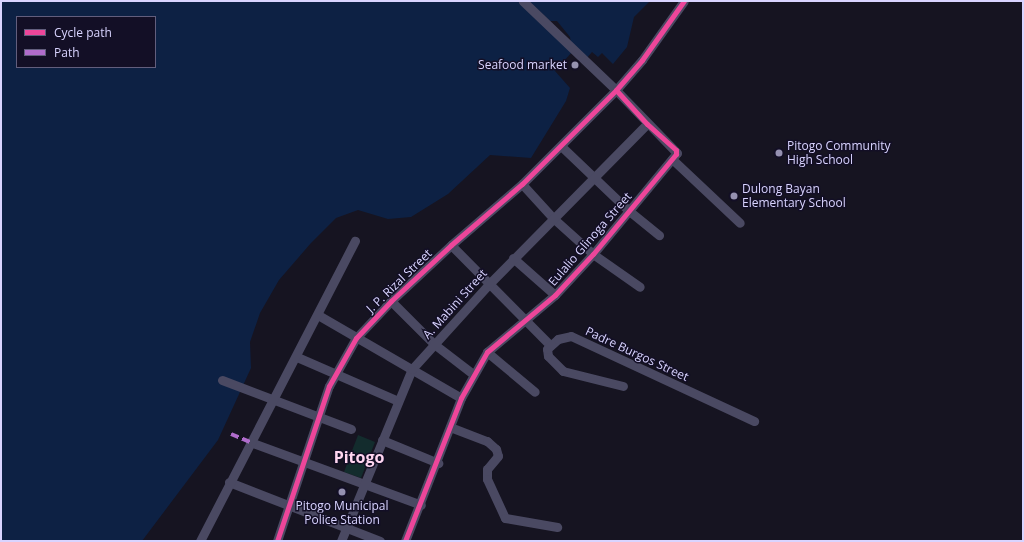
<!DOCTYPE html>
<style>
body{margin:0}
#map{position:relative;width:1024px;height:542px;overflow:hidden;background:#161421;font-family:"Open Sans",sans-serif}
div>[style]{position:absolute}
.green>*{inset:0;background:#132c2d}
.water>*{inset:0;background:#0d2144}
.minor>*{height:9px;margin:-4.5px;padding:0 4.5px;transform-origin:4.5px;border-radius:4.5px;background:#4a4962}
.quiet>*{height:4px;margin-top:-2px;transform-origin:0;background:repeating-linear-gradient(90deg,#b06ccc 0 8px,transparent 0 12px)}
.cycleway>*{height:5px;margin:-2.5px;padding:0 2.5px;transform-origin:2.5px;border-radius:2.5px;background:#ed469a}
.dots>*{width:11px;height:11px;translate:-50% -50%;box-sizing:border-box;border:2px solid #130f26;border-radius:50%}
span{translate:-50% -50%;white-space:nowrap;text-align:center;line-height:1.15;-webkit-text-stroke:3px #130f26;paint-order:stroke}
.poi-label{font-size:12px;color:#d9d4ff}
.right{translate:-100% -50%;text-align:right}
.left{translate:0 -50%;text-align:left}
.street-label{font-size:12px;color:#d9d4ff}
.district-label{font-size:16px;color:#ffd6f0;font-weight:700}
.frame{position:absolute;inset:0;border:2px solid #d9d4ff;pointer-events:none}
.legend{position:absolute;left:16px;top:16px;width:140px;height:52px;box-sizing:border-box;background:#130f26;border:1px solid #625e7d;margin:0;padding:5px 7px;list-style:none;font-size:12px;color:#d9d4ff}
.legend li{display:flex;align-items:center;gap:8px;height:20px}
.legend b{width:20px;border:1px solid #625e7d}
</style>
<div id="map">
<div class="green">
<i style="clip-path:polygon(358px 435px,375px 442px,361px 478px,344px 472px)"></i>
</div>
<div class="water">
<i style="clip-path:polygon(evenodd,1px 1px,520px 1px,572px 52px,555px 71px,570px 88px,566px 101px,531px 158px,490px 155px,448px 194px,411px 217px,388px 219px,358px 210px,336px 218px,311px 243px,279px 280px,260px 313px,250px 342px,251px 368px,218px 440px,142px 541px,1px 541px,1px 1px,17px 17px,155px 17px,155px 67px,17px 67px,17px 17px)"></i>
<i style="clip-path:polygon(529px 1px,650px 1px,634px 17px,627px 47px,613px 64px,602px 53px,598px 57px,592px 52px,586px 59px,571px 44px,570px 37px,557px 21px,550px 21px)"></i>
</div>
<div class="minor">
<i style="left:561px;top:146px;width:93px;rotate:43.7deg"></i>
<i style="left:628px;top:210px;width:40px;rotate:39deg"></i>
<i style="left:672px;top:159px;width:93px;rotate:43.3deg"></i>
<i style="left:522px;top:184px;width:46px;rotate:47.6deg"></i>
<i style="left:553px;top:218px;width:54px;rotate:42deg"></i>
<i style="left:593px;top:254px;width:57px;rotate:35.1deg"></i>
<i style="left:451px;top:245px;width:141px;rotate:45.3deg"></i>
<i style="left:513px;top:258px;width:56px;rotate:41.4deg"></i>
<i style="left:391px;top:301px;width:61px;rotate:45deg"></i>
<i style="left:434px;top:344px;width:49px;rotate:37.6deg"></i>
<i style="left:318px;top:315px;width:165px;rotate:30.1deg"></i>
<i style="left:487px;top:352px;width:62px;rotate:39.8deg"></i>
<i style="left:297px;top:357px;width:110px;rotate:23.5deg"></i>
<i style="left:222px;top:380px;width:138px;rotate:20.8deg"></i>
<i style="left:623px;top:386px;width:62px;rotate:-166deg"></i>
<i style="left:563px;top:371px;width:21px;rotate:-135deg"></i>
<i style="left:548px;top:356px;width:7px;rotate:-98deg"></i>
<i style="left:547px;top:349px;width:15px;rotate:-42deg"></i>
<i style="left:558px;top:339px;width:13px;rotate:-13deg"></i>
<i style="left:571px;top:336px;width:202px;rotate:24.9deg"></i>
<i style="left:450px;top:427px;width:40px;rotate:21deg"></i>
<i style="left:487px;top:441px;width:12px;rotate:42deg"></i>
<i style="left:496px;top:449px;width:7px;rotate:74deg"></i>
<i style="left:498px;top:456px;width:17px;rotate:130deg"></i>
<i style="left:487px;top:469px;width:10px;rotate:90deg"></i>
<i style="left:487px;top:479px;width:43px;rotate:65.2deg"></i>
<i style="left:505px;top:518px;width:53px;rotate:9.8deg"></i>
<i style="left:382px;top:440px;width:61px;rotate:22.3deg"></i>
<i style="left:250px;top:442px;width:182px;rotate:20.2deg"></i>
<i style="left:229px;top:482px;width:162px;rotate:21.3deg"></i>
<i style="left:200px;top:541px;width:338px;rotate:-62.7deg"></i>
<i style="left:277px;top:541px;width:163px;rotate:-71.5deg"></i>
<i style="left:329px;top:386px;width:55px;rotate:-60.6deg"></i>
<i style="left:356px;top:338px;width:51px;rotate:-46.6deg"></i>
<i style="left:391px;top:301px;width:82px;rotate:-43deg"></i>
<i style="left:451px;top:245px;width:94px;rotate:-40.7deg"></i>
<i style="left:522px;top:184px;width:133px;rotate:-45deg"></i>
<i style="left:616px;top:90px;width:40px;rotate:-49deg"></i>
<i style="left:642px;top:60px;width:72px;rotate:-54.6deg"></i>
<i style="left:341px;top:541px;width:186px;rotate:-67.6deg"></i>
<i style="left:412px;top:369px;width:116px;rotate:-47.8deg"></i>
<i style="left:490px;top:283px;width:223px;rotate:-45.4deg"></i>
<i style="left:405px;top:541px;width:154px;rotate:-68.6deg"></i>
<i style="left:461px;top:398px;width:53px;rotate:-60.5deg"></i>
<i style="left:487px;top:352px;width:89px;rotate:-40deg"></i>
<i style="left:555px;top:295px;width:56px;rotate:-47.2deg"></i>
<i style="left:593px;top:254px;width:131px;rotate:-50.3deg"></i>
<i style="left:677px;top:153px;width:88px;rotate:-134.1deg"></i>
<i style="left:616px;top:90px;width:129px;rotate:-136.3deg"></i>
</div>
<div class="quiet">
<i style="left:231px;top:434px;width:21px;rotate:23deg"></i>
</div>
<div class="cycleway">
<i style="left:277px;top:541px;width:163px;rotate:-71.5deg"></i>
<i style="left:329px;top:386px;width:55px;rotate:-60.6deg"></i>
<i style="left:356px;top:338px;width:51px;rotate:-46.6deg"></i>
<i style="left:391px;top:301px;width:82px;rotate:-43deg"></i>
<i style="left:451px;top:245px;width:94px;rotate:-40.7deg"></i>
<i style="left:522px;top:184px;width:133px;rotate:-45deg"></i>
<i style="left:616px;top:90px;width:40px;rotate:-49deg"></i>
<i style="left:642px;top:60px;width:72px;rotate:-54.6deg"></i>
<i style="left:405px;top:541px;width:154px;rotate:-68.6deg"></i>
<i style="left:461px;top:398px;width:53px;rotate:-60.5deg"></i>
<i style="left:487px;top:352px;width:89px;rotate:-40deg"></i>
<i style="left:555px;top:295px;width:56px;rotate:-47.2deg"></i>
<i style="left:593px;top:254px;width:130px;rotate:-50.3deg"></i>
<i style="left:676px;top:154px;width:4px;rotate:-90deg"></i>
<i style="left:676px;top:150px;width:39px;rotate:-138deg"></i>
<i style="left:647px;top:124px;width:46px;rotate:-132.4deg"></i>
</div>
<div class="dots">
<i style="left:575px;top:65px;background:#9591b1"></i>
<i style="left:779px;top:153px;background:#9591b1"></i>
<i style="left:734px;top:196px;background:#9591b1"></i>
<i style="left:342px;top:492px;background:#9591b1"></i>
</div>
<div class="poi-label">
<span class="right" style="left:567px;top:65px">Seafood market</span>
<span class="left" style="left:787px;top:153px">Pitogo Community<br>High School</span>
<span class="left" style="left:742px;top:196px">Dulong Bayan<br>Elementary School</span>
<span style="left:342px;top:513px">Pitogo Municipal<br>Police Station</span>
</div>
<div class="street-label">
<span style="left:590px;top:239px;rotate:-49deg">Eulalio Glinoga Street</span>
<span style="left:399px;top:281px;rotate:-44deg">J. P. Rizal Street</span>
<span style="left:455px;top:304px;rotate:-48deg">A. Mabini Street</span>
<span style="left:637px;top:354px;rotate:25deg">Padre Burgos Street</span>
</div>
<div class="district-label">
<span style="left:359px;top:457px">Pitogo</span>
</div>
<div class="frame"></div>
<ul class="legend">
<li><b style="height:5px;background:#ed469a"></b>Cycle path</li>
<li><b style="height:5px;background:#b06ccc"></b>Path</li>
</ul>
</div>
